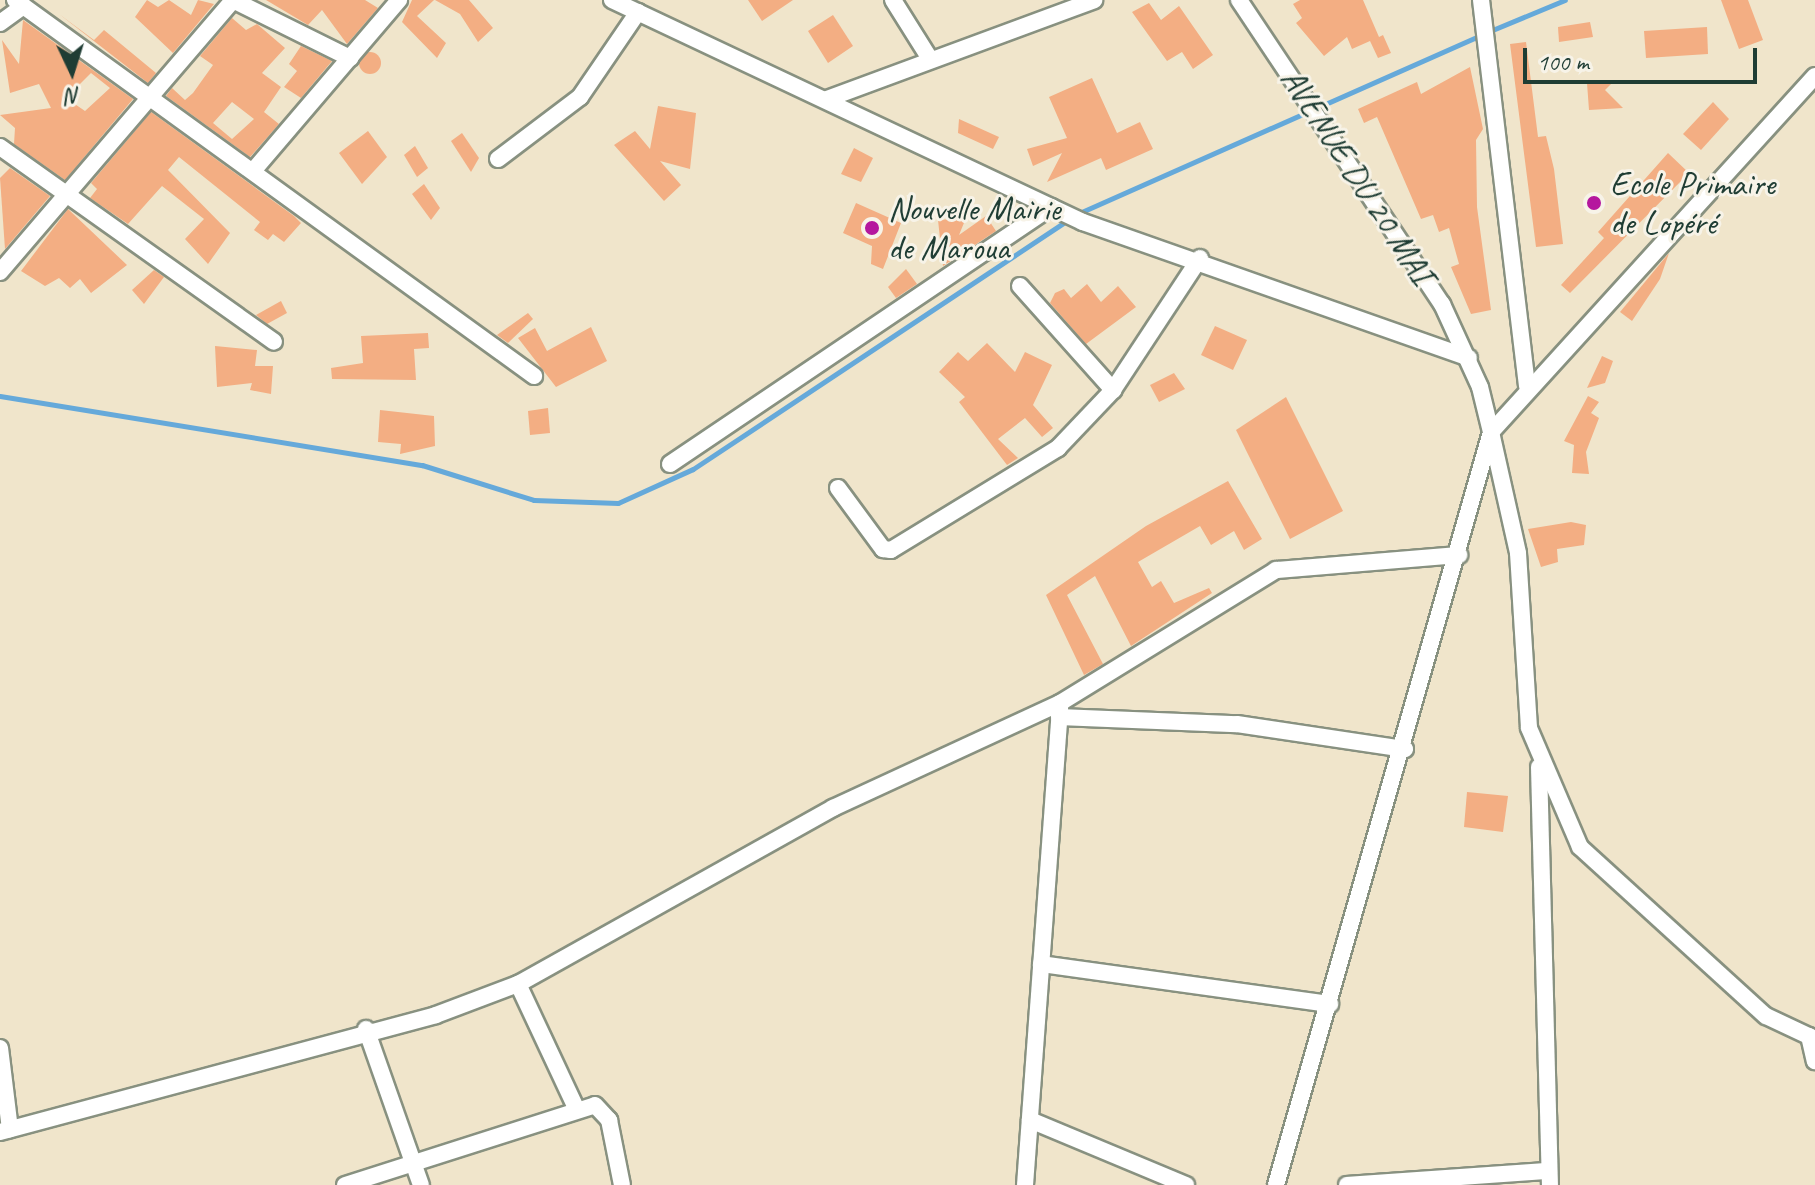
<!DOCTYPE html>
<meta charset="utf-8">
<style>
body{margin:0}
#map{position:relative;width:1815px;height:1185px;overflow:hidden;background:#f0e5cb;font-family:Caveat,sans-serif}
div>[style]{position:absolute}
.stream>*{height:5px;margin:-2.5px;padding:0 2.5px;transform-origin:2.5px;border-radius:2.5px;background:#65a9da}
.building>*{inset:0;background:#f3ae83}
.round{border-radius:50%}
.roads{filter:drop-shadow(2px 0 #889180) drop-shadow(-2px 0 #889180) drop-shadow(0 2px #889180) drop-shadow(0 -2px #889180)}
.minor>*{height:16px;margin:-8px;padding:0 8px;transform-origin:8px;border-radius:8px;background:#fff}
.dots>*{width:22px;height:22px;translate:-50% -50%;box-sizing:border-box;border:4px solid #f7f3e8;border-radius:50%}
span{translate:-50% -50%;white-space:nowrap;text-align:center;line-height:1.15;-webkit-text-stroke:6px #f7f3e8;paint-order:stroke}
.street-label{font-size:34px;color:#1f3d34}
.poi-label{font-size:34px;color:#1f3d34}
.left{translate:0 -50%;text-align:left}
.north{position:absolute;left:32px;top:32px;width:80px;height:80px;-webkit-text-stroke:6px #f7f3e8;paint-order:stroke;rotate:176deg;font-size:22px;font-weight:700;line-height:32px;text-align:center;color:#1f3d34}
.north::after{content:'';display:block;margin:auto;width:28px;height:36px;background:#1f3d34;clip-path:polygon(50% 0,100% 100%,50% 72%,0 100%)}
.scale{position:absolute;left:1523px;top:48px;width:234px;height:36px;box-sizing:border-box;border:4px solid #1f3d34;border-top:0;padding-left:10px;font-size:24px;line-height:28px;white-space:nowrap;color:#1f3d34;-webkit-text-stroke:6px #f7f3e8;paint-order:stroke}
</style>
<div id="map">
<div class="stream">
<i style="left:1490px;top:31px;width:81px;rotate:-22.5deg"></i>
<i style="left:1077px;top:214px;width:442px;rotate:-23.9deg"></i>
<i style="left:0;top:396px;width:428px;rotate:9.3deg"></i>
<i style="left:422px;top:465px;width:117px;rotate:17.4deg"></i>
<i style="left:534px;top:500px;width:84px;rotate:2deg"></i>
<i style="left:618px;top:503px;width:82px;rotate:-24.4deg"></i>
<i style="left:693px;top:469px;width:452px;rotate:-33.6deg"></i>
</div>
<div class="building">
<i style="clip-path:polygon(147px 0,158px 7px,169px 0,191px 15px,198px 0,214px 4px,173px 53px,135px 17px)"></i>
<i style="clip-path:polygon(266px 0,365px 0,378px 8px,347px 44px,322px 10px,308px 25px)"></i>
<i style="clip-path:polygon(412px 0,434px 0,417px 16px,446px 43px,437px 58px,402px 22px)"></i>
<i style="clip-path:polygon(435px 0,469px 0,493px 28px,478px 42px,460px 14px)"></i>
<i style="clip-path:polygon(748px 0,793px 0,762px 21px)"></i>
<i style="clip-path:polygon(1300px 0,1363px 0,1379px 37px,1373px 40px,1383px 35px,1391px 53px,1378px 58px,1370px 41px,1352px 49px,1347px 37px,1324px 56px,1296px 23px,1302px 18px,1293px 4px)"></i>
<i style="clip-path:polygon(1721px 0,1748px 0,1763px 40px,1739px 49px)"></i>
<i style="clip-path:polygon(1149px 3px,1161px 20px,1179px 6px,1213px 55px,1193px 69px,1182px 52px,1167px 61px,1132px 12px)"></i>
<i style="clip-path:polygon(59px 14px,94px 40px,104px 30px,156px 73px,148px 83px)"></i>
<i style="clip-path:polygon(833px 15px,853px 46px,828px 63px,808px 31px)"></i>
<i style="clip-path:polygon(evenodd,232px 18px,246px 30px,257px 24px,285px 48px,262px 73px,281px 87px,264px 112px,279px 124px,250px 157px,166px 96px,172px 88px,185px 100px,193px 93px,213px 65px,200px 56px,232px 18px,232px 102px,254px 119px,232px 139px,213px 123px,232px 102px)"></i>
<i style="clip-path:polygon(evenodd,23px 20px,133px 99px,65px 180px,14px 144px,15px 128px,0 115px,51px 108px,39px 84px,10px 93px,2px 40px,19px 64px,23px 20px,91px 73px,110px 88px,85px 111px,66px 98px,91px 73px)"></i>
<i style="clip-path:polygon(1590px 22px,1593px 37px,1559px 42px,1558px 27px)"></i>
<i style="clip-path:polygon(1707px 27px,1708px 54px,1646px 58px,1644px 31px)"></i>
<i style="clip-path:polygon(1526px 42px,1538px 137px,1546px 136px,1554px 169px,1563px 244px,1536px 247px,1510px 44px)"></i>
<i style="clip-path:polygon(301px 46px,332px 61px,301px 98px,284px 87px,297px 71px,289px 64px)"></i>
<i class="round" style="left:359px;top:52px;width:22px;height:22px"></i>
<i style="clip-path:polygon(1470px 67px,1483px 129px,1476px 140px,1477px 207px,1491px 310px,1471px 314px,1451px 267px,1459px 264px,1449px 228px,1439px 232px,1433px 215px,1421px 219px,1377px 117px,1364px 123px,1358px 109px,1417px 82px,1421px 94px)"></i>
<i style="clip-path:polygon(1092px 78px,1117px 133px,1140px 122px,1153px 149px,1106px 170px,1101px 158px,1047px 182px,1062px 153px,1033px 166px,1027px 149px,1067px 138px,1049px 97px)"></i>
<i style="clip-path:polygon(1614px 81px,1605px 90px,1623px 108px,1589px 110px,1587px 83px)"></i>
<i style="clip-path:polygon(1713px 102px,1729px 119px,1701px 150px,1683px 134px)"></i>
<i style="clip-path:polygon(658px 106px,696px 113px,690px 169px,660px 161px,681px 185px,664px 201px,614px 145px,635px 131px,650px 149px)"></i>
<i style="clip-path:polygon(151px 112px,294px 216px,301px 223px,284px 242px,273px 234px,268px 240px,254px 230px,260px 222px,179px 157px,168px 170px,230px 233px,208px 264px,185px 239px,204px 219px,162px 186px,128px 224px,90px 198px,97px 189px,91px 183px)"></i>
<i style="clip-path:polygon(959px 119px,999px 137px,993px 149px,958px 133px)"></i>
<i style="clip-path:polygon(368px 131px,387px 157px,362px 184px,339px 153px)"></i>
<i style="clip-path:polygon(462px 133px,479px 158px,471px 172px,451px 141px)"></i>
<i style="clip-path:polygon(415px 146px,428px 168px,417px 177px,404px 155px)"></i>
<i style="clip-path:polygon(854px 148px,873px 158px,861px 182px,841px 174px)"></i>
<i style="clip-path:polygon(1668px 153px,1689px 173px,1570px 293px,1561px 285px,1604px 238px,1598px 232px)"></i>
<i style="clip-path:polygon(10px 168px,50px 196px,5px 249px,0 178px)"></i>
<i style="clip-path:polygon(424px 184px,440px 208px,431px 220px,412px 194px)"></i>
<i style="clip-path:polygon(856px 203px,901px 223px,883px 269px,871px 264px,872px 246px,843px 233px)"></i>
<i style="clip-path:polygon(68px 209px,127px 265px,91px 293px,80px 279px,70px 288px,59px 278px,45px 286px,21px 271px)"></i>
<i style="clip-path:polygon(986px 216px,996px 231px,943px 266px,938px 220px,966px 218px,959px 235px)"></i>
<i style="clip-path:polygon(1669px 253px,1660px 279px,1632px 321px,1620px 312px)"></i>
<i style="clip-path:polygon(906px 269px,917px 284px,896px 298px,888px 287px)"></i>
<i style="clip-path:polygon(154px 270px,164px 277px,144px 304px,132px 290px)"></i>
<i style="clip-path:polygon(1087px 284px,1101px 302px,1118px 286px,1136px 307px,1086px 344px,1050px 303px,1055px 293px,1064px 289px,1071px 298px)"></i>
<i style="clip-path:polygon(281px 301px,287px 313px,267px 324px,256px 315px)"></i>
<i style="clip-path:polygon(528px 313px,533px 319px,508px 343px,497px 335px)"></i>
<i style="clip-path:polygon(1215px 326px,1247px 340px,1233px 370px,1201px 355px)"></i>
<i style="clip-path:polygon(591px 327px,607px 361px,556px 387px,518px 338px,535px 328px,547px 351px)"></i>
<i style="clip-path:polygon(428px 333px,429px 348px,414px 349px,416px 380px,332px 379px,331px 368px,363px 363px,361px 336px)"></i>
<i style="clip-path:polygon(987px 343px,1015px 372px,1025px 352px,1052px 365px,1033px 405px,1053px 428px,1042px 437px,1025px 418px,998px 439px,1018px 458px,1007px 465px,959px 402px,965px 397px,939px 372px,958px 352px,968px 361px)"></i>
<i style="clip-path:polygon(215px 346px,257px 350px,255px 366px,273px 366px,271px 394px,250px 390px,252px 383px,217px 387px)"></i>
<i style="clip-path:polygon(1602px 356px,1613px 361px,1605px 383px,1587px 388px)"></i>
<i style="clip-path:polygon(1174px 373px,1185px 389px,1159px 402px,1150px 385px)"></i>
<i style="clip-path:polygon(1588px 396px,1599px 402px,1591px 413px,1599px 418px,1586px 452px,1589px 474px,1572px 473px,1574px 445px,1564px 441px)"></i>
<i style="clip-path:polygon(1286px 397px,1343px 511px,1290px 539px,1236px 430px)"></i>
<i style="clip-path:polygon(548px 408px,550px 433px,530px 435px,528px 411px)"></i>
<i style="clip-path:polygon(380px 410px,434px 416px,435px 446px,400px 454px,401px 444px,378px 442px)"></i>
<i style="clip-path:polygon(1228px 481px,1262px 539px,1244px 550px,1234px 531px,1211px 545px,1200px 526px,1138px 562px,1152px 587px,1161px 581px,1174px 603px,1209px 588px,1212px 593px,1131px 646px,1095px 576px,1067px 595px,1103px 664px,1084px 675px,1046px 595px,1146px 526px)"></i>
<i style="clip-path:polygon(1571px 522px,1586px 525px,1584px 545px,1557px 549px,1558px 562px,1541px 567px,1528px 529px)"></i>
<i style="clip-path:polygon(1467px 792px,1508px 796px,1503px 832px,1464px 827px)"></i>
</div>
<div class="roads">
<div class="minor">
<i style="left:15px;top:0;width:641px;rotate:35.92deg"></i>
<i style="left:233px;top:0;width:131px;rotate:26.4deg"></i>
<i style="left:612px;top:0;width:521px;rotate:25.24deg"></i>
<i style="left:1083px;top:222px;width:409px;rotate:19.4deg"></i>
<i style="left:893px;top:0;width:70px;rotate:57.9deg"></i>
<i style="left:1239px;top:0;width:366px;rotate:56.3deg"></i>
<i style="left:1442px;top:304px;width:91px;rotate:65.4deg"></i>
<i style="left:1480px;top:387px;width:46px;rotate:76.3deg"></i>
<i style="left:1491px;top:432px;width:783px;rotate:105.94deg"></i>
<i style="left:1481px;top:0;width:389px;rotate:83.2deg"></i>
<i style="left:0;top:23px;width:29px;rotate:-36deg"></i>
<i style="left:1815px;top:76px;width:481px;rotate:132.3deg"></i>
<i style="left:1491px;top:432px;width:124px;rotate:77.4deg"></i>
<i style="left:1518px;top:553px;width:175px;rotate:86.4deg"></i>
<i style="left:1529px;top:728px;width:129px;rotate:66.8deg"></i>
<i style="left:1580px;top:847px;width:251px;rotate:42.3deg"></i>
<i style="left:1766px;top:1016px;width:54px;rotate:25.1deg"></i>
<i style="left:827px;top:99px;width:285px;rotate:-20.3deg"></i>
<i style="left:0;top:147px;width:336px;rotate:35.4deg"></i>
<i style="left:498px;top:159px;width:103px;rotate:-37.1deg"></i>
<i style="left:580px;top:97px;width:103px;rotate:-55.7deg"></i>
<i style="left:253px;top:171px;width:225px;rotate:-49.5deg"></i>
<i style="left:0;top:272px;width:358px;rotate:-49.4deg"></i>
<i style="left:1020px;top:286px;width:140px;rotate:48.2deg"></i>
<i style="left:670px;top:464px;width:460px;rotate:-34deg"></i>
<i style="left:838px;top:488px;width:76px;rotate:53.6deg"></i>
<i style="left:883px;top:549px;width:8px;rotate:7deg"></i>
<i style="left:891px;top:550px;width:196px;rotate:-31.4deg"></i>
<i style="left:1058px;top:448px;width:80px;rotate:-46.5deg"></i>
<i style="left:1113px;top:390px;width:158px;rotate:-56.6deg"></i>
<i style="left:1059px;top:717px;width:178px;rotate:2.3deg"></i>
<i style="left:1237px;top:724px;width:170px;rotate:8.5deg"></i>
<i style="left:1539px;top:767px;width:418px;rotate:88.5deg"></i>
<i style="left:1041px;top:964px;width:292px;rotate:7.9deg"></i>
<i style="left:518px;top:984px;width:137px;rotate:64.9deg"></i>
<i style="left:366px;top:1029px;width:165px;rotate:70.6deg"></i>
<i style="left:1809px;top:1036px;width:26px;rotate:77deg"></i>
<i style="left:0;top:1048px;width:82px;rotate:83deg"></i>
<i style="left:1030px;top:1120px;width:169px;rotate:22.6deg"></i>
<i style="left:0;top:1132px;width:451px;rotate:-15deg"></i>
<i style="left:436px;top:1015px;width:88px;rotate:-20.7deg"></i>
<i style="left:518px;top:984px;width:361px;rotate:-29.2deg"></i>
<i style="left:833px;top:808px;width:250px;rotate:-24.8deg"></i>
<i style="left:1060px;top:703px;width:254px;rotate:-31.6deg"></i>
<i style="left:1276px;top:570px;width:184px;rotate:-4.7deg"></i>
<i style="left:345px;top:1185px;width:262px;rotate:-17.7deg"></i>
<i style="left:595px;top:1105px;width:21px;rotate:47deg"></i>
<i style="left:609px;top:1120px;width:66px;rotate:78.7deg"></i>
<i style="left:1025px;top:1185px;width:483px;rotate:-85.8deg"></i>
<i style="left:1347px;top:1185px;width:202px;rotate:-4deg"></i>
</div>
</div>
<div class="dots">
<i style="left:1594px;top:203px;background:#b5179e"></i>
<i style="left:872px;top:228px;background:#b5179e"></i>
</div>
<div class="street-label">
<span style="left:1358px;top:176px;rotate:57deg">AVENUE DU 20 MAI</span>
</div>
<div class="poi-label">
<span class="left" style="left:1610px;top:203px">Ecole Primaire<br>de Lopéré</span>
<span class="left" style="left:888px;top:228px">Nouvelle Mairie<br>de Maroua</span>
</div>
<div class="north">N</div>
<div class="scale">100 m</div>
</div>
